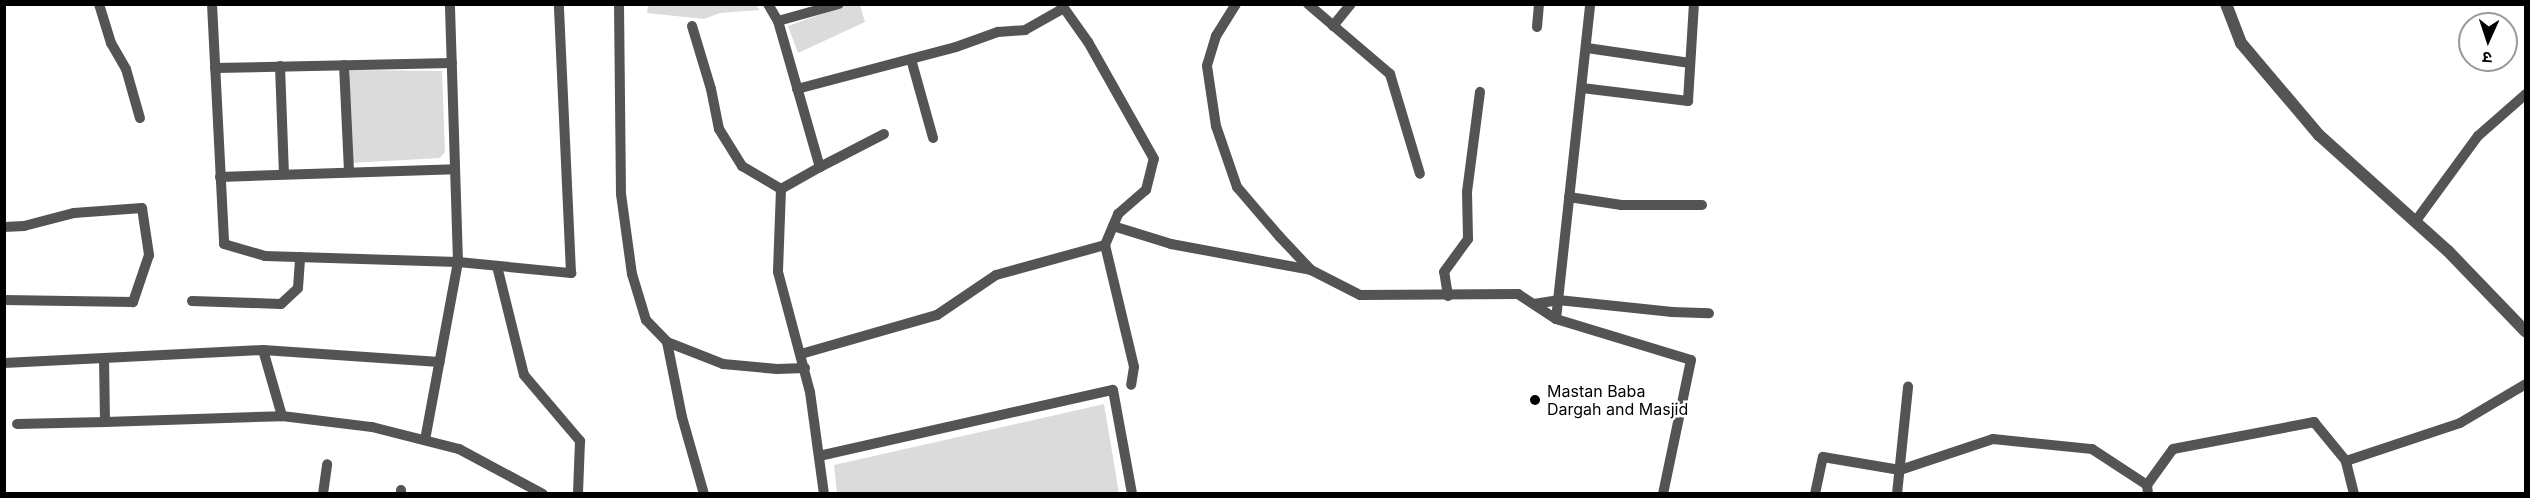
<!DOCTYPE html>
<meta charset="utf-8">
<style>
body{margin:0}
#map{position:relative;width:2530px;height:498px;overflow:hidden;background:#fff;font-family:Inter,"Noto Sans Devanagari",sans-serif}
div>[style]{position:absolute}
.green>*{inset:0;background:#dbdbdb}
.minor>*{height:10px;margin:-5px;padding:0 5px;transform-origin:5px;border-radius:5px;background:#545454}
.tertiary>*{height:12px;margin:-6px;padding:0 6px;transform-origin:6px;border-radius:6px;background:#545454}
.dots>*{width:16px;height:16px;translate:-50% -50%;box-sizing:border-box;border:3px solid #fff;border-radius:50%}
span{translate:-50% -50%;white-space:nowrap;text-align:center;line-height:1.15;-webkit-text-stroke:5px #fff;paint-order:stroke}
.poi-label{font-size:16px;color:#000}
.left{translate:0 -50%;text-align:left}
.frame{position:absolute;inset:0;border:6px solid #000;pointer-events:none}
.north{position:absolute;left:2458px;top:12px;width:60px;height:60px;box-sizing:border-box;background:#fff;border:2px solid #999;border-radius:50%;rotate:183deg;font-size:16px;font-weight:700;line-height:24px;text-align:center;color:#000}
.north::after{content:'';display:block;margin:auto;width:21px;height:27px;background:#000;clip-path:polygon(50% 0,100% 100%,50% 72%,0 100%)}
</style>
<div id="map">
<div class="green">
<i style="clip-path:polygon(648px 4px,756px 5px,760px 10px,720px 13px,704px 19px,647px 13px)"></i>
<i style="clip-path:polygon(847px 5px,860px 5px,865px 22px,798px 53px,788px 26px)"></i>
<i style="clip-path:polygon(350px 70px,442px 71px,445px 152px,440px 158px,350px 163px,346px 116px)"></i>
<i style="clip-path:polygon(1104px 404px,1119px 493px,837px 493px,834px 465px)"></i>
</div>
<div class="minor">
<i style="left:99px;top:4px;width:41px;rotate:72.9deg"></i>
<i style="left:111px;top:43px;width:30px;rotate:60deg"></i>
<i style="left:126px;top:69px;width:51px;rotate:74.1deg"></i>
<i style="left:212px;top:4px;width:240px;rotate:87.1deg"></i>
<i style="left:224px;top:244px;width:43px;rotate:16.3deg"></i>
<i style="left:265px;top:256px;width:193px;rotate:1.8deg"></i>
<i style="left:458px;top:262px;width:114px;rotate:5.6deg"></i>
<i style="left:571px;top:273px;width:269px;rotate:-92.6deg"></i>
<i style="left:619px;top:4px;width:190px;rotate:89.4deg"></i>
<i style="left:621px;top:194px;width:81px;rotate:82.2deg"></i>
<i style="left:632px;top:274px;width:48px;rotate:73.1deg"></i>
<i style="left:646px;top:320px;width:30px;rotate:46deg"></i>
<i style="left:667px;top:342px;width:60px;rotate:21.4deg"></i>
<i style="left:723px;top:364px;width:54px;rotate:5.3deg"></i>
<i style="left:777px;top:369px;width:28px;rotate:-2deg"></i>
<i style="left:768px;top:4px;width:20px;rotate:60deg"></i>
<i style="left:778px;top:21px;width:152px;rotate:74deg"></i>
<i style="left:820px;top:167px;width:45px;rotate:150.6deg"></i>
<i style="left:781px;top:189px;width:83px;rotate:92.1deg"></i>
<i style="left:778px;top:272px;width:124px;rotate:75.1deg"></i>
<i style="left:810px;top:392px;width:103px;rotate:82.2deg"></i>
<i style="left:1236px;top:4px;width:38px;rotate:122deg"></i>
<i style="left:1216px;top:36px;width:31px;rotate:107deg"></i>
<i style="left:1207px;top:66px;width:61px;rotate:81.5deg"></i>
<i style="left:1216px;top:126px;width:65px;rotate:71deg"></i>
<i style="left:1237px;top:187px;width:65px;rotate:49.4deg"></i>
<i style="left:1279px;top:236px;width:47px;rotate:46.7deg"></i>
<i style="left:1311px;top:270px;width:55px;rotate:27deg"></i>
<i style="left:1360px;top:295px;width:158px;rotate:-0.4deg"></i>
<i style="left:1518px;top:294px;width:45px;rotate:33.3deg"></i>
<i style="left:1556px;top:319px;width:141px;rotate:16.9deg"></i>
<i style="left:1691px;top:360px;width:137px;rotate:101.8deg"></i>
<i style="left:1308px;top:4px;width:108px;rotate:40.5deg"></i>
<i style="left:1390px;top:74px;width:104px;rotate:73.3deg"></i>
<i style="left:778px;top:21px;width:63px;rotate:-15.6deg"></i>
<i style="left:692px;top:26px;width:66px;rotate:73.2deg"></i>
<i style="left:711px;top:89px;width:41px;rotate:78.7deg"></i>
<i style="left:719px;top:129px;width:44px;rotate:58.1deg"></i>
<i style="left:742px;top:166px;width:45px;rotate:30.5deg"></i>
<i style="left:1333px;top:26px;width:28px;rotate:-51deg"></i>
<i style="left:1537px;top:27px;width:23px;rotate:-85deg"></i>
<i style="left:1587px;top:48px;width:104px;rotate:8.3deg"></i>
<i style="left:911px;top:59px;width:82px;rotate:74.4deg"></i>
<i style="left:344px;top:65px;width:107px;rotate:87.3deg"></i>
<i style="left:280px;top:66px;width:108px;rotate:87.9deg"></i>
<i style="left:215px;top:68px;width:237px;rotate:-1.2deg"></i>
<i style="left:1582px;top:88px;width:107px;rotate:7deg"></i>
<i style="left:1688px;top:101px;width:97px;rotate:-86.5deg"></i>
<i style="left:797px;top:89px;width:164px;rotate:-14.8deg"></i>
<i style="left:956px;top:47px;width:45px;rotate:-19.7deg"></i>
<i style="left:998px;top:32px;width:27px;rotate:-4deg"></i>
<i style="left:1025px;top:30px;width:45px;rotate:-29.4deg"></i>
<i style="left:820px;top:167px;width:72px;rotate:-27.3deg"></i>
<i style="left:220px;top:177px;width:235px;rotate:-1.9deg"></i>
<i style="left:1569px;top:197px;width:53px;rotate:8.7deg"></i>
<i style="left:1621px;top:205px;width:81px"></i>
<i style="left:2415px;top:222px;width:107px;rotate:-53.8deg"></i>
<i style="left:2478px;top:136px;width:64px;rotate:-41.2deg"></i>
<i style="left:1113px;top:226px;width:61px;rotate:17.2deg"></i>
<i style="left:1171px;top:244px;width:142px;rotate:10.5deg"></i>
<i style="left:4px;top:227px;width:20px;rotate:-3deg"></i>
<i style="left:24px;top:226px;width:52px;rotate:-14.6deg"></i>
<i style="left:74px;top:213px;width:68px;rotate:-4.2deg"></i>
<i style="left:142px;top:208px;width:48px;rotate:81.5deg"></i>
<i style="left:149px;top:255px;width:50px;rotate:108.8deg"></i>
<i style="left:133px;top:302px;width:129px;rotate:-179.1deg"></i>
<i style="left:1105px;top:245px;width:125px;rotate:76.6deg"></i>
<i style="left:1134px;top:367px;width:18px;rotate:99deg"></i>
<i style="left:497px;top:266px;width:112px;rotate:76.1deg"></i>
<i style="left:524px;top:375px;width:87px;rotate:49.7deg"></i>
<i style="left:580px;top:441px;width:53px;rotate:92.2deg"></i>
<i style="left:1448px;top:296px;width:24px;rotate:-99deg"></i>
<i style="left:1444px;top:272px;width:41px;rotate:-54deg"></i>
<i style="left:1468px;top:239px;width:47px;rotate:-91.2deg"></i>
<i style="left:1467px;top:192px;width:101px;rotate:-82.6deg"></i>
<i style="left:192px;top:301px;width:89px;rotate:1.9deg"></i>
<i style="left:281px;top:304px;width:23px;rotate:-43deg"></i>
<i style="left:298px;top:288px;width:31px;rotate:-86deg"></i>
<i style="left:1534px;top:304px;width:24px;rotate:-9deg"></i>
<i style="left:1558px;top:300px;width:115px;rotate:6deg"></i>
<i style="left:1672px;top:312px;width:37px;rotate:2deg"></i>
<i style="left:1556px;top:319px;width:317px;rotate:-83.8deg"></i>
<i style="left:667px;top:342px;width:76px;rotate:78.7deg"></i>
<i style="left:682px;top:417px;width:80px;rotate:74.1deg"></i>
<i style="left:263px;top:350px;width:177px;rotate:3.9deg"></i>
<i style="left:801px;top:354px;width:141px;rotate:-16deg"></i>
<i style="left:937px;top:315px;width:71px;rotate:-34.1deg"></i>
<i style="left:996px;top:275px;width:113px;rotate:-15.4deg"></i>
<i style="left:1105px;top:245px;width:34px;rotate:-67deg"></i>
<i style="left:1118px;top:214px;width:37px;rotate:-41deg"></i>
<i style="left:1146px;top:190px;width:32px;rotate:-76deg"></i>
<i style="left:1154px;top:159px;width:134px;rotate:-119.4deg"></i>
<i style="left:1088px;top:42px;width:47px;rotate:-125.4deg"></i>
<i style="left:104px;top:358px;width:159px;rotate:-2.9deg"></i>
<i style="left:263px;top:350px;width:69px;rotate:73.9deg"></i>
<i style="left:4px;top:363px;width:100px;rotate:-2.9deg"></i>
<i style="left:104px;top:358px;width:64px;rotate:89.1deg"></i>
<i style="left:105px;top:422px;width:88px;rotate:178.7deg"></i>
<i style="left:105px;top:422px;width:177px;rotate:-1.9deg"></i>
<i style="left:282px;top:416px;width:91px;rotate:7deg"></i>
<i style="left:372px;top:427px;width:90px;rotate:14.2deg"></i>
<i style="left:459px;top:449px;width:95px;rotate:28.2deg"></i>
<i style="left:425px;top:440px;width:181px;rotate:-79.5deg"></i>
<i style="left:458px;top:262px;width:258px;rotate:-91.8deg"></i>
<i style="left:819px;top:456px;width:301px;rotate:-12.7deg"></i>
<i style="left:1113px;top:390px;width:106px;rotate:79.6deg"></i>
<i style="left:323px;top:494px;width:30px;rotate:-82deg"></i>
<i style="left:401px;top:494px;width:4px;rotate:-90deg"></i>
<i style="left:1815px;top:494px;width:38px;rotate:-78deg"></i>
<i style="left:1823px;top:457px;width:78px;rotate:9.6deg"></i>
<i style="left:1900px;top:470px;width:98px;rotate:-18.4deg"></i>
<i style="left:1993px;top:439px;width:100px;rotate:5.8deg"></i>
<i style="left:2092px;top:449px;width:66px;rotate:33.2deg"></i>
<i style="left:1897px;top:494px;width:108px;rotate:-84.1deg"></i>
<i style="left:2148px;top:494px;width:9px;rotate:-96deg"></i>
<i style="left:2147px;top:485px;width:44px;rotate:-54.2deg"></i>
<i style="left:2173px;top:449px;width:144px;rotate:-10.8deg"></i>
<i style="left:2314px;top:422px;width:50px;rotate:50.6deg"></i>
<i style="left:2354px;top:494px;width:34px;rotate:-104deg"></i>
<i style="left:2346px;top:461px;width:120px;rotate:-18.4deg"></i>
<i style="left:2460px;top:423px;width:77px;rotate:-30.6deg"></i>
</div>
<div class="tertiary">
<i style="left:2226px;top:4px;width:42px;rotate:69deg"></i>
<i style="left:2241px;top:43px;width:121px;rotate:49.7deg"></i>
<i style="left:2319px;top:135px;width:173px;rotate:42deg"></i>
<i style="left:2448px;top:251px;width:112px;rotate:46.1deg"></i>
</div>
<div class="dots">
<i style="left:1535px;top:400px;background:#000"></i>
</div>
<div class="poi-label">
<span class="left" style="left:1547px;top:400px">Mastan Baba<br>Dargah and Masjid</span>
</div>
<div class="frame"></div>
<div class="north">उ</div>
</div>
